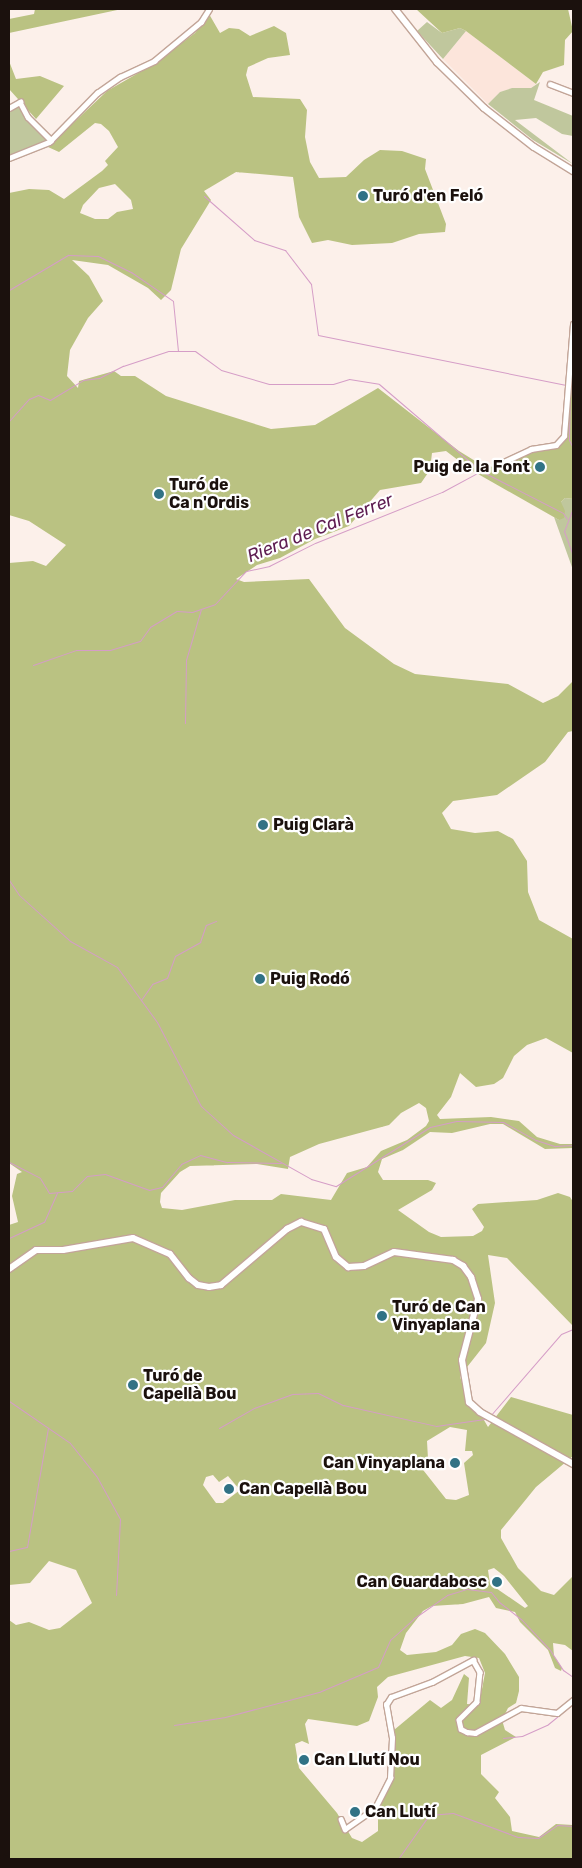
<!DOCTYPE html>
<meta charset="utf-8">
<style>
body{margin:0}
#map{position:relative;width:582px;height:1868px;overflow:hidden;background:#fcf0ea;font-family:Rubik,sans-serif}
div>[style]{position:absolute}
.built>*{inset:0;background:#fce5db}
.green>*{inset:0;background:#c0c79d}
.forest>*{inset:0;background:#bac282}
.stream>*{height:1px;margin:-0.5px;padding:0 0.5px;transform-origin:0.5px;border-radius:0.5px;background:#d59dc7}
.roads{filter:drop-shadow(1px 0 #c2a598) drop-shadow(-1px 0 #c2a598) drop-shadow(0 1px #c2a598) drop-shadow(0 -1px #c2a598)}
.minor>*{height:4.5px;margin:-2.25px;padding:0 2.25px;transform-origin:2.25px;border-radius:2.25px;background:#fff}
.secondary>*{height:6px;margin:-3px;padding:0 3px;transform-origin:3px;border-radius:3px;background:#fff}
.dots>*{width:14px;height:14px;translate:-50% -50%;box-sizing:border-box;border:2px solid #fff;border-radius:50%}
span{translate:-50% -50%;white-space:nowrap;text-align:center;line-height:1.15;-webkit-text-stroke:4.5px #fff;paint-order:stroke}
.poi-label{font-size:16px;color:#1b110d;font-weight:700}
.left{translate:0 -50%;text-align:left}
.right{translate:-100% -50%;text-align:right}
.water-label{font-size:18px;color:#5e1d52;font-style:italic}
.frame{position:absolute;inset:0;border:10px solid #1b110d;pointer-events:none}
</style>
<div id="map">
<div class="built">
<i style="clip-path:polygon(466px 31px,536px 84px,531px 88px,512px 88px,500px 92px,488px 104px,443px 59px)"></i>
</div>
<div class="green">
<i style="clip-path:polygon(427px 22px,442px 33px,460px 28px,466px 31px,443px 59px,417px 31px)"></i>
<i style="clip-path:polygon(540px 82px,534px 100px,573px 116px,573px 136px,562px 134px,536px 118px,515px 120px,573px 164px,533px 140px,488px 104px,500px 92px,512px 88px,531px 88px)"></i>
<i style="clip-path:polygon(18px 106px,28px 122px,46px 138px,44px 143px,9px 155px,9px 111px)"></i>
<i style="clip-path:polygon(565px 498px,573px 499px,573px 570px,554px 517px,559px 520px,561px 502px)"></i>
</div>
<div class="forest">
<i style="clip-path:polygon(35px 9px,122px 9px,9px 33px,9px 19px,34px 14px)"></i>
<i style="clip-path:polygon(416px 9px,568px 9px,573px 31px,565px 40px,564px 65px,543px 72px,536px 84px,466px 31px,460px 28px,442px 33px)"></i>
<i style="clip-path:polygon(evenodd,209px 14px,220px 33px,229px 28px,239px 29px,250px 36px,274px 26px,286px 33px,290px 55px,268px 58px,248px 67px,246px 75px,253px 97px,300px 99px,307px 110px,305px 137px,310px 162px,319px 178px,346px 177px,364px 160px,380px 150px,402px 151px,426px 159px,425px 169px,446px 224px,445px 232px,419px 234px,392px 243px,352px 245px,328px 240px,312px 243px,299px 217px,293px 177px,236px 172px,204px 191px,211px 200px,181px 249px,171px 290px,161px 300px,148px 288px,108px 265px,72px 260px,89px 276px,103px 301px,88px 318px,70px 350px,67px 376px,78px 388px,79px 381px,114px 371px,121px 376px,135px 376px,166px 396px,271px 429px,315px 425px,378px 388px,459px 451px,480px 464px,493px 467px,560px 443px,568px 434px,566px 407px,573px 332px,573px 499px,565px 498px,561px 502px,565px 511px,564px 518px,559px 520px,471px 470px,446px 451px,432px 453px,430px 470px,421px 483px,380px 490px,349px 526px,315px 539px,280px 558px,257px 565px,236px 579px,244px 582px,309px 579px,345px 628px,394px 664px,415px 674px,508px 684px,543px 703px,558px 696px,573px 681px,573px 731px,568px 732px,545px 762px,497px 795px,453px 801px,442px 813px,451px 829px,475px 833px,498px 831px,513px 839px,527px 861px,528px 892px,539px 920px,573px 939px,573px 1053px,546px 1038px,527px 1045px,514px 1056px,503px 1078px,494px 1084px,476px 1087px,460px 1073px,451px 1097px,437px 1115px,440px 1119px,491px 1117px,519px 1121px,537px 1137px,560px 1144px,573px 1144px,573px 1148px,545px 1149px,503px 1124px,490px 1124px,452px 1133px,430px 1132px,403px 1150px,382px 1159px,378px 1172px,383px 1180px,428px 1180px,436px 1183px,432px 1190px,398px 1210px,429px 1232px,441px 1237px,473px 1236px,482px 1231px,484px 1227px,472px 1209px,478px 1204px,537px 1200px,558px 1193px,570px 1197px,573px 1202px,573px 1326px,507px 1258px,488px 1255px,495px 1303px,486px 1343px,460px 1376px,468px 1406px,481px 1415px,488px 1427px,511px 1397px,573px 1415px,573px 1456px,536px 1487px,501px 1530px,501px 1538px,518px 1568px,541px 1591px,554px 1595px,573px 1576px,573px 1651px,565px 1645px,553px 1643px,554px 1656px,562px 1668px,561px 1671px,555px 1668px,548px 1650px,520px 1622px,515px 1612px,496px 1608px,489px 1597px,463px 1604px,432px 1606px,423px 1611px,406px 1633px,400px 1650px,407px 1655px,436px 1652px,452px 1645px,461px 1634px,475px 1629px,485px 1633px,505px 1654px,519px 1677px,519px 1691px,516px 1703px,508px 1708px,502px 1720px,505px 1730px,516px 1737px,481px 1755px,481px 1774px,499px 1792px,495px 1798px,510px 1817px,512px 1831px,539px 1837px,556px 1824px,573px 1825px,573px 1859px,9px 1859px,9px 1620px,16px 1625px,29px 1622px,49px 1630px,60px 1628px,92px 1603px,76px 1570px,49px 1561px,30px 1583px,9px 1585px,9px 1225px,18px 1222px,12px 1196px,17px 1174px,22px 1172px,9px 1163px,9px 563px,33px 561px,46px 566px,66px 545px,29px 521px,9px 515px,9px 193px,29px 189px,49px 190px,64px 199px,102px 171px,108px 165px,105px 161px,118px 147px,109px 131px,101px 124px,95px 123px,59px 152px,48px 147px,107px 91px,154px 64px,195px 33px,209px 14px,115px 184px,131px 200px,133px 209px,117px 212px,108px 219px,95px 219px,80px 213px,83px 205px,99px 188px,115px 184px,209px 14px,419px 1103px,426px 1108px,429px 1121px,426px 1126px,407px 1140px,381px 1151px,367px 1167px,347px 1173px,331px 1200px,281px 1194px,272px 1200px,235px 1200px,182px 1210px,162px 1208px,160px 1202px,161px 1193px,180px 1172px,190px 1166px,257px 1164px,288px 1169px,290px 1157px,319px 1144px,389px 1125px,401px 1113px,419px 1103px,209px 14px,450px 1427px,467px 1430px,465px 1451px,472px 1451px,473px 1455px,464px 1463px,469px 1495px,456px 1500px,446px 1499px,420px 1466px,428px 1459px,427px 1441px,450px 1427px,209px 14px,213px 1475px,219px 1482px,228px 1476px,240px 1490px,223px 1503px,216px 1503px,203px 1485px,206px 1477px,213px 1475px,209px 14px,494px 1568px,504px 1576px,528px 1606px,525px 1608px,490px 1584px,488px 1570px,494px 1568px,209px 14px,465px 1656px,479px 1658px,485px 1673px,479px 1705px,467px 1704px,469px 1678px,464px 1674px,452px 1700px,441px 1708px,430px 1700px,394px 1730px,388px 1777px,378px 1798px,378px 1831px,362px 1842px,352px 1838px,337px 1813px,299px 1768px,295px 1744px,302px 1741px,309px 1744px,305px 1724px,308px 1719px,357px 1726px,369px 1721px,378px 1697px,377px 1687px,388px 1677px,465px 1656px)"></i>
<i style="clip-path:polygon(9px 61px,16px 79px,40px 76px,64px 86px,36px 119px,9px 89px)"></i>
</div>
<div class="stream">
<i style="left:204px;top:196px;width:67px;rotate:41.3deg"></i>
<i style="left:254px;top:240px;width:33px;rotate:18deg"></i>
<i style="left:285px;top:250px;width:43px;rotate:52.6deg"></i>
<i style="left:311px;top:284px;width:51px;rotate:82.2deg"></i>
<i style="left:318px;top:335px;width:253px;rotate:11.4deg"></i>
<i style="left:9px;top:290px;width:69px;rotate:-30.7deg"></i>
<i style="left:68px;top:255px;width:30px;rotate:2deg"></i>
<i style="left:98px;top:256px;width:37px;rotate:26deg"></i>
<i style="left:131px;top:272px;width:51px;rotate:34.6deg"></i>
<i style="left:173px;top:301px;width:50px;rotate:84.3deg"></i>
<i style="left:570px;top:387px;width:53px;rotate:91.1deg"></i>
<i style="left:569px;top:440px;width:9px;rotate:63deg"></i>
<i style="left:9px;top:421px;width:30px;rotate:-48deg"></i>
<i style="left:29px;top:399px;width:10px;rotate:-24deg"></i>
<i style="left:38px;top:395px;width:13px;rotate:23deg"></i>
<i style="left:50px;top:400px;width:39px;rotate:-31deg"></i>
<i style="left:83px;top:380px;width:16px;rotate:-7deg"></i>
<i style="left:99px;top:378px;width:27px;rotate:-27deg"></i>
<i style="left:123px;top:366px;width:47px;rotate:-18.4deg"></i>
<i style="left:168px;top:351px;width:27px"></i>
<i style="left:195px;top:351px;width:32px;rotate:36deg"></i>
<i style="left:221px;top:370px;width:50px;rotate:16.3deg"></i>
<i style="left:269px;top:384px;width:64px"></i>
<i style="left:333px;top:384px;width:17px;rotate:-17deg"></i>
<i style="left:349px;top:379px;width:30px;rotate:9deg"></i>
<i style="left:379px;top:384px;width:134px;rotate:40.5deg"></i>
<i style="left:573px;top:508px;width:25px;rotate:111deg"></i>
<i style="left:564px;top:531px;width:27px;rotate:70deg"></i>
<i style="left:33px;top:665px;width:46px;rotate:-19.2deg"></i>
<i style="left:76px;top:650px;width:34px"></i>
<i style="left:110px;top:650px;width:31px;rotate:-17deg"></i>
<i style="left:140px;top:641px;width:17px;rotate:-54deg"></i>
<i style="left:150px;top:627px;width:31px;rotate:-31deg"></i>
<i style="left:177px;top:611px;width:15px;rotate:4deg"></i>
<i style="left:192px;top:612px;width:24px;rotate:-19deg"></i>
<i style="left:215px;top:604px;width:45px;rotate:-46.8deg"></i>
<i style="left:246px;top:571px;width:24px;rotate:-12deg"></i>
<i style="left:269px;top:566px;width:51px;rotate:-26.6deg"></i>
<i style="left:315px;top:543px;width:137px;rotate:-21.9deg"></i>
<i style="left:442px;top:492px;width:44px;rotate:-28.3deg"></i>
<i style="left:481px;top:471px;width:92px;rotate:27.1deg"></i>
<i style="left:563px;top:513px;width:7px;rotate:56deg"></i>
<i style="left:185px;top:723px;width:63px;rotate:-89.1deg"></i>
<i style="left:186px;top:660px;width:53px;rotate:-73.6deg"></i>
<i style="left:9px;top:880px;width:18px;rotate:56deg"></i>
<i style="left:19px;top:895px;width:69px;rotate:42deg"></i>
<i style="left:70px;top:941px;width:54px;rotate:29deg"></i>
<i style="left:117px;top:967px;width:68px;rotate:54deg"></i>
<i style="left:157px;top:1022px;width:95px;rotate:62.4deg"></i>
<i style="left:201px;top:1106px;width:43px;rotate:42.2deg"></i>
<i style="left:233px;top:1135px;width:90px;rotate:29.4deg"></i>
<i style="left:311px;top:1179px;width:26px;rotate:16deg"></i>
<i style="left:336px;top:1186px;width:111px;rotate:-32.1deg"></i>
<i style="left:430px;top:1127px;width:27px;rotate:-13deg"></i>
<i style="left:456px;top:1121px;width:47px;rotate:1.2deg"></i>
<i style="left:503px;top:1122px;width:38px;rotate:29deg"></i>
<i style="left:536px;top:1140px;width:20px;rotate:18deg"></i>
<i style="left:555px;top:1146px;width:18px;rotate:-3deg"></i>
<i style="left:141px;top:1000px;width:19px;rotate:-55deg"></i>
<i style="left:152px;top:984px;width:16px;rotate:-22deg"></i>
<i style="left:167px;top:978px;width:23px;rotate:-70deg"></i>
<i style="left:175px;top:956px;width:29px;rotate:-29deg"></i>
<i style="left:200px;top:942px;width:18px;rotate:-71deg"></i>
<i style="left:206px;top:925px;width:11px;rotate:-22deg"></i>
<i style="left:9px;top:1162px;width:35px;rotate:27deg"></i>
<i style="left:40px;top:1178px;width:17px;rotate:59deg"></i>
<i style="left:49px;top:1193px;width:23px;rotate:-5deg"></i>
<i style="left:72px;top:1191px;width:21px;rotate:-45deg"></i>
<i style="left:87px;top:1176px;width:18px;rotate:-6deg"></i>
<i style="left:105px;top:1174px;width:47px;rotate:20deg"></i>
<i style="left:149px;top:1190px;width:13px;rotate:-13deg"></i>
<i style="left:162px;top:1187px;width:30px;rotate:-50deg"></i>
<i style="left:181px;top:1164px;width:21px;rotate:-25deg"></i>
<i style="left:200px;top:1155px;width:28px;rotate:15deg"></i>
<i style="left:227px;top:1162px;width:54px;rotate:1.1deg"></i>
<i style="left:9px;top:1238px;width:38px;rotate:-25deg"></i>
<i style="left:44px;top:1222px;width:32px;rotate:-66deg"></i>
<i style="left:9px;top:1401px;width:74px;rotate:34.5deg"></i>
<i style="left:70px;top:1443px;width:43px;rotate:51.5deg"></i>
<i style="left:97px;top:1477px;width:48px;rotate:61.3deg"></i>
<i style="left:120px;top:1519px;width:76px;rotate:93deg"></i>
<i style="left:490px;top:1416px;width:108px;rotate:-49.1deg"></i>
<i style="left:561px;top:1334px;width:13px;rotate:-23deg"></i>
<i style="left:219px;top:1428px;width:40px;rotate:-29.7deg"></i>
<i style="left:254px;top:1408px;width:40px;rotate:-20.2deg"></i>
<i style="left:292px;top:1394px;width:26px;rotate:-2deg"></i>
<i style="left:318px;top:1393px;width:28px;rotate:26deg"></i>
<i style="left:343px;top:1405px;width:95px;rotate:12.7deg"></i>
<i style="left:436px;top:1426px;width:49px;rotate:-8.3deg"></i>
<i style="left:9px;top:1551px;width:18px;rotate:-13deg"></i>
<i style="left:27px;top:1547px;width:121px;rotate:-80deg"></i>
<i style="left:174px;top:1725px;width:52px;rotate:-8.9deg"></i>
<i style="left:225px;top:1717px;width:97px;rotate:-14.9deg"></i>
<i style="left:319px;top:1692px;width:64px;rotate:-23deg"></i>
<i style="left:378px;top:1667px;width:30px;rotate:-66deg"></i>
<i style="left:390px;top:1640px;width:31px;rotate:-42deg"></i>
<i style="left:413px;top:1619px;width:42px;rotate:-35.2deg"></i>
<i style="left:447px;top:1595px;width:21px;rotate:-17deg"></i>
<i style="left:467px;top:1589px;width:24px;rotate:7deg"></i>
<i style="left:491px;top:1592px;width:13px;rotate:51deg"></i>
<i style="left:499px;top:1602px;width:28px;rotate:38deg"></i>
<i style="left:521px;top:1619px;width:42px;rotate:46.9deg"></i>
<i style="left:550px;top:1650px;width:24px;rotate:57deg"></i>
<i style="left:563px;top:1670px;width:12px;rotate:35deg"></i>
<i style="left:503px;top:1738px;width:19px;rotate:-6deg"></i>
<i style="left:522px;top:1736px;width:27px;rotate:-24deg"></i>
<i style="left:547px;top:1725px;width:33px;rotate:-39deg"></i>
<i style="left:398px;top:1859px;width:54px;rotate:-54.8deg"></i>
<i style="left:429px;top:1815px;width:24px;rotate:-5deg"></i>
<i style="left:453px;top:1813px;width:69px;rotate:20.3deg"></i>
<i style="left:518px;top:1837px;width:20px;rotate:3deg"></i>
<i style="left:538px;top:1838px;width:23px;rotate:-34deg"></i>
<i style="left:557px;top:1825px;width:16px;rotate:4deg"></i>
</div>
<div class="roads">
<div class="minor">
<i style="left:550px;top:84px;width:25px;rotate:21deg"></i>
<i style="left:9px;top:108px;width:13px;rotate:-29deg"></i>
<i style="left:20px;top:102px;width:17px;rotate:62deg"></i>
<i style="left:28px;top:117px;width:33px;rotate:45deg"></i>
<i style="left:9px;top:158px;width:43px;rotate:-21.8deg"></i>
<i style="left:49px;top:142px;width:69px;rotate:-45.6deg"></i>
<i style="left:97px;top:93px;width:28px;rotate:-35deg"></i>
<i style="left:120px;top:77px;width:38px;rotate:-25deg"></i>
<i style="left:154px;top:61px;width:61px;rotate:-39.7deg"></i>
<i style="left:201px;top:22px;width:15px;rotate:-58deg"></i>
<i style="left:497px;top:465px;width:38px;rotate:-25deg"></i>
<i style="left:531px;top:449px;width:25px;rotate:-9deg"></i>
<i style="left:556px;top:445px;width:12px;rotate:-48deg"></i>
<i style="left:564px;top:436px;width:112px;rotate:-85.4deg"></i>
<i style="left:341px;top:1819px;width:11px;rotate:68deg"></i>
<i style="left:345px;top:1829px;width:37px;rotate:-35deg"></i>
<i style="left:375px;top:1808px;width:34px;rotate:-63deg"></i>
<i style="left:390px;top:1778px;width:40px;rotate:-87.1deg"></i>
<i style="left:392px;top:1738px;width:34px;rotate:-100deg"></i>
<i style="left:386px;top:1705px;width:9px;rotate:-58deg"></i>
<i style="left:391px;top:1697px;width:44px;rotate:-20.1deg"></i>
<i style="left:432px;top:1682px;width:47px;rotate:-28.2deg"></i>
<i style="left:473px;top:1660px;width:14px;rotate:60deg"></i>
<i style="left:480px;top:1672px;width:30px;rotate:96deg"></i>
<i style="left:477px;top:1702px;width:25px;rotate:135deg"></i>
<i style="left:459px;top:1720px;width:9px;rotate:77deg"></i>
<i style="left:461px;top:1729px;width:7px;rotate:27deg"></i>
<i style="left:467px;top:1732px;width:8px;rotate:7deg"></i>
<i style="left:475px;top:1733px;width:52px;rotate:-28.5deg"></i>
<i style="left:521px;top:1708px;width:36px;rotate:8deg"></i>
<i style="left:557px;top:1713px;width:21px;rotate:-39deg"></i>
</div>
<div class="secondary">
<i style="left:395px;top:9px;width:68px;rotate:51.6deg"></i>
<i style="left:437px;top:62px;width:66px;rotate:44.4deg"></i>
<i style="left:484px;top:108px;width:63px;rotate:38deg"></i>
<i style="left:534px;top:147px;width:46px;rotate:31.6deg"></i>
<i style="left:9px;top:1269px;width:33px;rotate:-35deg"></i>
<i style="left:36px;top:1250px;width:27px"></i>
<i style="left:63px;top:1250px;width:71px;rotate:-9.7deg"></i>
<i style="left:133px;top:1238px;width:40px;rotate:23.4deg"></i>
<i style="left:170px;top:1254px;width:31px;rotate:52deg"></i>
<i style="left:189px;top:1278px;width:11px;rotate:38deg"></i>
<i style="left:198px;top:1285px;width:11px;rotate:10deg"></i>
<i style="left:209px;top:1287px;width:12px;rotate:-9deg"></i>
<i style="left:221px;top:1285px;width:87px;rotate:-40.3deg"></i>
<i style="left:287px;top:1229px;width:16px;rotate:-27deg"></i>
<i style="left:301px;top:1222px;width:24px;rotate:17deg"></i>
<i style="left:324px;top:1229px;width:30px;rotate:67deg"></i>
<i style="left:336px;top:1257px;width:16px;rotate:40deg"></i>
<i style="left:348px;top:1267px;width:16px;rotate:-4deg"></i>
<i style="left:364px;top:1266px;width:33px;rotate:-25deg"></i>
<i style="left:394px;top:1252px;width:60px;rotate:7.7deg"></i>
<i style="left:453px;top:1260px;width:12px;rotate:31deg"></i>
<i style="left:463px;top:1266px;width:14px;rotate:54deg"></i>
<i style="left:471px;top:1277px;width:23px;rotate:72deg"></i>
<i style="left:478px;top:1299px;width:63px;rotate:104.7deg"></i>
<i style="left:462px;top:1360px;width:43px;rotate:80.5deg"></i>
<i style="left:469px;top:1402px;width:15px;rotate:42deg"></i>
<i style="left:480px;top:1412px;width:107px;rotate:29.2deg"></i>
</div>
</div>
<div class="dots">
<i style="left:363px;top:196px;background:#317285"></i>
<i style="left:540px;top:467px;background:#317285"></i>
<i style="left:159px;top:494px;background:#317285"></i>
<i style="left:263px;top:825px;background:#317285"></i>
<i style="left:260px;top:979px;background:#317285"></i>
<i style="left:382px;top:1316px;background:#317285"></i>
<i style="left:133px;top:1385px;background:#317285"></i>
<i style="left:455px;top:1463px;background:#317285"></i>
<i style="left:229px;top:1489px;background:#317285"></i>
<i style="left:497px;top:1582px;background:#317285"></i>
<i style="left:304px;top:1760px;background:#317285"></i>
<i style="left:355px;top:1812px;background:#317285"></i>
</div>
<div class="poi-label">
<span class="left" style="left:373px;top:196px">Turó d'en Feló</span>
<span class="right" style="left:530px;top:467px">Puig de la Font</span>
<span class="left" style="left:169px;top:494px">Turó de<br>Ca n'Ordis</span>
<span class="left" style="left:273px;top:825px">Puig Clarà</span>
<span class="left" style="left:270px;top:979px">Puig Rodó</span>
<span class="left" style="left:392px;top:1316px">Turó de Can<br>Vinyaplana</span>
<span class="left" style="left:143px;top:1385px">Turó de<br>Capellà Bou</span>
<span class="right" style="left:445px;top:1463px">Can Vinyaplana</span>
<span class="left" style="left:239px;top:1489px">Can Capellà Bou</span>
<span class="right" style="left:487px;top:1582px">Can Guardabosc</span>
<span class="left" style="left:314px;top:1760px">Can Llutí Nou</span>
<span class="left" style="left:365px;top:1812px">Can Llutí</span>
</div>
<div class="water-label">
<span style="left:320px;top:528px;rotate:-22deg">Riera de Cal Ferrer</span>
</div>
<div class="frame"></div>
</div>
